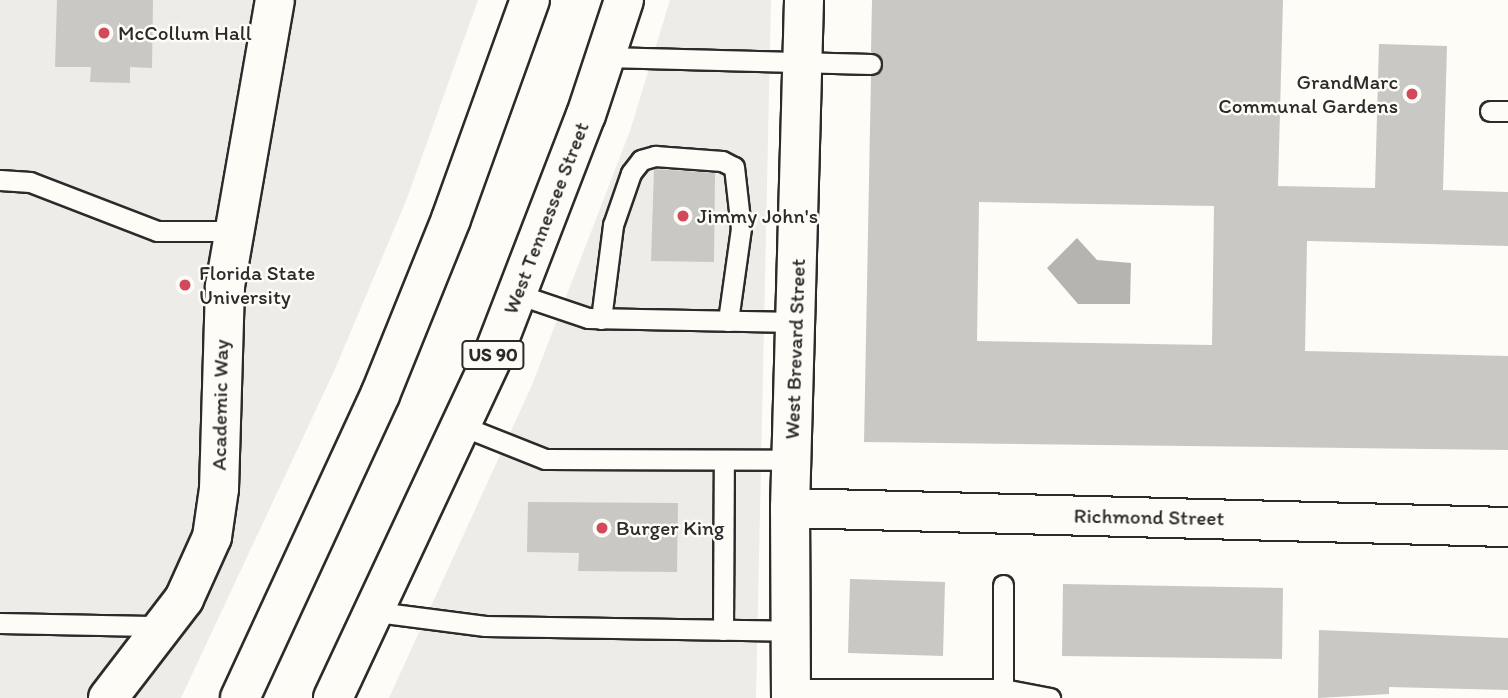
<!DOCTYPE html>
<style>
body{margin:0}
#map{position:relative;width:1508px;height:698px;overflow:hidden;background:#fdfcf7;font-family:Itim,sans-serif}
div>[style]{position:absolute}
.built>*{inset:0;background:#edece8}
.water>*{inset:0;background:#b5b4b1}
.building>*{inset:0;background:#c9c8c4}
.roads{filter:drop-shadow(2px 0 #2b2b2b) drop-shadow(-2px 0 #2b2b2b) drop-shadow(0 2px #2b2b2b) drop-shadow(0 -2px #2b2b2b)}
.lane>*{height:19px;margin:-9.5px;padding:0 9.5px;transform-origin:9.5px;border-radius:9.5px;background:#fdfcf7}
.street>*{height:38px;margin:-19px;padding:0 19px;transform-origin:19px;border-radius:19px;background:#fdfcf7}
.secondary>*{height:38px;margin:-19px;padding:0 19px;transform-origin:19px;border-radius:19px;background:#fdfcf7}
.primary>*{height:38px;margin:-19px;padding:0 19px;transform-origin:19px;border-radius:19px;background:#fdfcf7}
.dots>*{width:19px;height:19px;translate:-50% -50%;box-sizing:border-box;border:4px solid #fdfcf7;border-radius:50%}
span{translate:-50% -50%;white-space:nowrap;text-align:center;line-height:1.15;-webkit-text-stroke:5px #fdfcf7;paint-order:stroke}
.shield-label span{padding:2px 5px;background:#fdfcf7;border:2px solid;border-radius:5px;-webkit-text-stroke-width:0}
.shield-label{font-size:19px;color:#2b2b2b;font-weight:700}
.poi-label{font-size:21px;color:#2b2b2b}
.left{translate:0 -50%;text-align:left}
.right{translate:-100% -50%;text-align:right}
.street-label{font-size:21px;color:#2b2b2b}
</style>
<div id="map">
<div class="built">
<i style="clip-path:polygon(0 0,478px 0,406px 201px,335px 369px,181px 698px,0 698px)"></i>
<i style="clip-path:polygon(670px 0,771px 0,756px 698px,389px 698px,532px 385px,630px 131px)"></i>
</div>
<div class="water">
<i style="clip-path:polygon(1077px 238px,1097px 260px,1131px 263px,1130px 304px,1078px 304px,1047px 268px)"></i>
</div>
<div class="building">
<i style="clip-path:polygon(57px 0,153px 0,152px 68px,130px 67px,130px 83px,90px 82px,91px 67px,55px 67px)"></i>
<i style="clip-path:polygon(evenodd,872px 0,1283px 0,1278px 186px,1375px 188px,1379px 44px,1447px 46px,1443px 190px,1508px 192px,1508px 246px,1307px 241px,1305px 351px,1508px 356px,1508px 450px,864px 442px,871px 76px,881px 71px,883px 64px,871px 52px,872px 0,979px 202px,1214px 206px,1212px 345px,977px 341px,979px 202px)"></i>
<i style="clip-path:polygon(654px 169px,715px 173px,714px 262px,651px 261px)"></i>
<i style="clip-path:polygon(528px 502px,678px 503px,677px 572px,578px 571px,579px 553px,527px 552px)"></i>
<i style="clip-path:polygon(850px 579px,945px 582px,943px 656px,848px 653px)"></i>
<i style="clip-path:polygon(1063px 584px,1283px 588px,1282px 659px,1062px 656px)"></i>
<i style="clip-path:polygon(1319px 630px,1508px 638px,1508px 690px,1389px 687px,1389px 694px,1318px 698px)"></i>
</div>
<div class="roads">
<div class="lane">
<i style="left:606px;top:57px;width:265px;rotate:1.5deg"></i>
<i style="left:1490px;top:111px;width:18px"></i>
<i style="left:0;top:180px;width:30px;rotate:4deg"></i>
<i style="left:30px;top:182px;width:136px;rotate:21.1deg"></i>
<i style="left:157px;top:231px;width:78px"></i>
<i style="left:517px;top:294px;width:75px;rotate:18.7deg"></i>
<i style="left:588px;top:318px;width:208px;rotate:1.1deg"></i>
<i style="left:601px;top:319px;width:95px;rotate:-82.7deg"></i>
<i style="left:613px;top:225px;width:55px;rotate:-70.9deg"></i>
<i style="left:631px;top:173px;width:16px;rotate:-52deg"></i>
<i style="left:641px;top:160px;width:15px;rotate:-16deg"></i>
<i style="left:655px;top:156px;width:67px;rotate:4.3deg"></i>
<i style="left:722px;top:161px;width:13px;rotate:27deg"></i>
<i style="left:734px;top:167px;width:61px;rotate:83.5deg"></i>
<i style="left:741px;top:228px;width:94px;rotate:98deg"></i>
<i style="left:462px;top:426px;width:89px;rotate:21.7deg"></i>
<i style="left:545px;top:459px;width:247px;rotate:0.2deg"></i>
<i style="left:1003px;top:585px;width:104px;rotate:90deg"></i>
<i style="left:377px;top:612px;width:109px;rotate:7.4deg"></i>
<i style="left:485px;top:626px;width:305px;rotate:0.9deg"></i>
<i style="left:0;top:623px;width:163px;rotate:1.1deg"></i>
<i style="left:723px;top:630px;width:170px;rotate:-89.7deg"></i>
<i style="left:791px;top:689px;width:212px"></i>
<i style="left:1003px;top:689px;width:48px;rotate:10.8deg"></i>
</div>
<div class="street">
<i style="left:790px;top:508px;width:718px;rotate:1.52deg"></i>
<i style="left:108px;top:698px;width:125px;rotate:-52.5deg"></i>
<i style="left:184px;top:599px;width:68px;rotate:-65.7deg"></i>
<i style="left:212px;top:537px;width:49px;rotate:-81.7deg"></i>
<i style="left:219px;top:489px;width:203px;rotate:-88.3deg"></i>
<i style="left:225px;top:286px;width:290px;rotate:-80.1deg"></i>
</div>
<div class="secondary">
<i style="left:791px;top:698px;width:190px;rotate:-90.3deg"></i>
<i style="left:790px;top:508px;width:508px;rotate:-88.42deg"></i>
</div>
<div class="primary">
<i style="left:240px;top:698px;width:334px;rotate:-65.2deg"></i>
<i style="left:380px;top:395px;width:190px;rotate:-68deg"></i>
<i style="left:451px;top:219px;width:233px;rotate:-70.2deg"></i>
<i style="left:333px;top:698px;width:375px;rotate:-64.9deg"></i>
<i style="left:492px;top:358px;width:261px;rotate:-68.9deg"></i>
<i style="left:586px;top:115px;width:121px;rotate:-71.7deg"></i>
</div>
</div>
<div class="dots">
<i style="left:104px;top:33px;background:#d1495b"></i>
<i style="left:1412px;top:94px;background:#d1495b"></i>
<i style="left:683px;top:216px;background:#d1495b"></i>
<i style="left:185px;top:285px;background:#d1495b"></i>
<i style="left:602px;top:528px;background:#d1495b"></i>
</div>
<div class="shield-label">
<span style="left:493px;top:355px">US 90</span>
</div>
<div class="poi-label">
<span class="left" style="left:118px;top:33px">McCollum Hall</span>
<span class="right" style="left:1398px;top:94px">GrandMarc<br>Communal Gardens</span>
<span class="left" style="left:697px;top:216px">Jimmy John's</span>
<span class="left" style="left:199px;top:285px">Florida State<br>University</span>
<span class="left" style="left:616px;top:528px">Burger King</span>
</div>
<div class="street-label">
<span style="left:546px;top:218px;rotate:-69deg">West Tennessee Street</span>
<span style="left:795px;top:349px;rotate:-88deg">West Brevard Street</span>
<span style="left:220px;top:405px;rotate:-89deg">Academic Way</span>
<span style="left:1149px;top:517px;rotate:1deg">Richmond Street</span>
</div>
</div>
